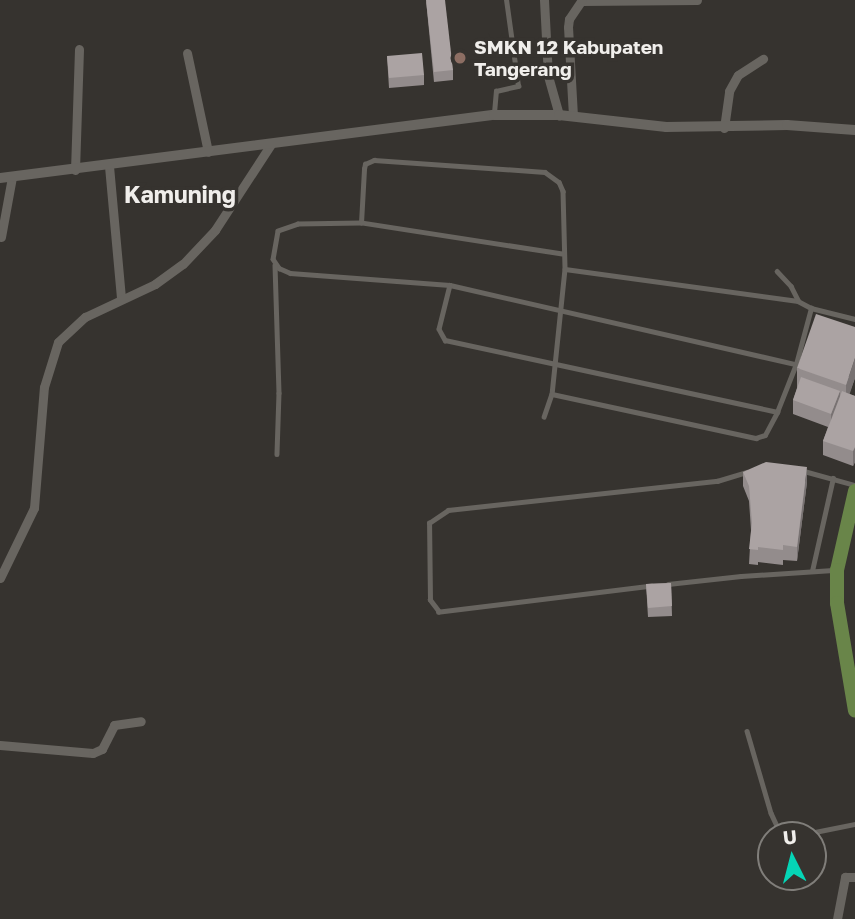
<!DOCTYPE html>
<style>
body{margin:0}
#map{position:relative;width:855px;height:919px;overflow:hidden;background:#36332f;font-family:"Golos Text",sans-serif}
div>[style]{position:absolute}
.service>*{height:4.5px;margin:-2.25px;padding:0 2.25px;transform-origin:2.25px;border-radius:2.25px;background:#686560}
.minor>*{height:9px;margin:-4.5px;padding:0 4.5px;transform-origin:4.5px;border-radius:4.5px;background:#686560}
.tertiary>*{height:10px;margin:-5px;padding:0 5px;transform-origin:5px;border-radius:5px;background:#686560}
.primary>*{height:14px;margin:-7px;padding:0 7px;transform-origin:7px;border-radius:7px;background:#698549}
.wall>*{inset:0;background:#938c8c}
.shaded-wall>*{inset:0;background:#787272}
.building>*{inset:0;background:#aba3a3}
.dots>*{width:19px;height:19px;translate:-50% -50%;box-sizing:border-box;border:4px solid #36332f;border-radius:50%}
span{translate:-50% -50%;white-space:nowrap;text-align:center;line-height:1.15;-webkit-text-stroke:7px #36332f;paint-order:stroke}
.poi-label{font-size:19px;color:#f0eeeb;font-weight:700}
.left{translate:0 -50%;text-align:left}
.quarter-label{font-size:23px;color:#f0eeeb;font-weight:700}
.north{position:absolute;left:757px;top:821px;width:70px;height:70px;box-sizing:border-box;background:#36332f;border:2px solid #807e7a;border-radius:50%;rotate:354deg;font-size:19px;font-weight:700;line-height:28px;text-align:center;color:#f0eeeb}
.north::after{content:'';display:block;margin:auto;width:24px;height:32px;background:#05d5b6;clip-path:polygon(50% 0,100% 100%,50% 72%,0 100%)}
</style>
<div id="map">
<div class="service">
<i style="left:494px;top:113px;width:22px;rotate:-85deg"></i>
<i style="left:496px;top:91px;width:23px;rotate:-13deg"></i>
<i style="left:518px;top:86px;width:87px;rotate:-97.9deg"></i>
<i style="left:361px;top:223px;width:54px;rotate:-86.8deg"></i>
<i style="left:364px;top:169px;width:5px;rotate:-79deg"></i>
<i style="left:365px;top:164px;width:10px;rotate:-24deg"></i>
<i style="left:374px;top:160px;width:171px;rotate:4deg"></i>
<i style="left:545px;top:172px;width:17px;rotate:36deg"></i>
<i style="left:559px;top:182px;width:10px;rotate:66deg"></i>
<i style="left:563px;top:191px;width:78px;rotate:88.5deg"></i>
<i style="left:565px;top:269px;width:126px;rotate:95.9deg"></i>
<i style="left:552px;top:394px;width:24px;rotate:109deg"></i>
<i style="left:562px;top:254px;width:203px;rotate:-171.2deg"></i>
<i style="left:361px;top:223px;width:63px;rotate:179.1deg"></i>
<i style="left:298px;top:224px;width:21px;rotate:161deg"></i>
<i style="left:278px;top:231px;width:28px;rotate:100deg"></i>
<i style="left:273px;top:259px;width:11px;rotate:56deg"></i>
<i style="left:279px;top:268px;width:12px;rotate:24deg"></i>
<i style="left:290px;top:273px;width:160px;rotate:4.3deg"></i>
<i style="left:450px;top:285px;width:355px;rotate:12.9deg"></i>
<i style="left:275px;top:265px;width:128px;rotate:88.2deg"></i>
<i style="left:279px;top:393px;width:61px;rotate:91.9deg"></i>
<i style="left:565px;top:269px;width:235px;rotate:7.8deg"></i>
<i style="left:798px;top:301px;width:15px;rotate:28deg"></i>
<i style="left:811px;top:308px;width:45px;rotate:14deg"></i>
<i style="left:777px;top:271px;width:21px;rotate:47deg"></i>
<i style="left:791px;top:286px;width:16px;rotate:63deg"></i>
<i style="left:450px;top:285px;width:45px;rotate:104deg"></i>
<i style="left:439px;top:329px;width:13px;rotate:61deg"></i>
<i style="left:445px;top:340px;width:340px;rotate:12.2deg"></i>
<i style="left:777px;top:412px;width:52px;rotate:-68.4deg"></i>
<i style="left:796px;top:364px;width:58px;rotate:-75deg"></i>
<i style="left:552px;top:394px;width:209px;rotate:12.2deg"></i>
<i style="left:756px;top:438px;width:9px;rotate:-18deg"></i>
<i style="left:765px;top:435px;width:26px;rotate:-62deg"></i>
<i style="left:804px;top:471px;width:53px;rotate:15.4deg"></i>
<i style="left:812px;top:571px;width:95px;rotate:-77.3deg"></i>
<i style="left:668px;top:584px;width:73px;rotate:-6.3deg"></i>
<i style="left:741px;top:576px;width:92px;rotate:-3.7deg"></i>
<i style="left:652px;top:586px;width:215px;rotate:173deg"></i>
<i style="left:439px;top:612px;width:15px;rotate:-127deg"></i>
<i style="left:430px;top:600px;width:77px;rotate:-90.7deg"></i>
<i style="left:429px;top:523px;width:23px;rotate:-34deg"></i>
<i style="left:448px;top:510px;width:271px;rotate:-6.2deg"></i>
<i style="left:717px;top:481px;width:31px;rotate:-17deg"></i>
<i style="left:747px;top:731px;width:85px;rotate:73.7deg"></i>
<i style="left:771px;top:813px;width:19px;rotate:65deg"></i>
<i style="left:779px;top:830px;width:12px;rotate:24deg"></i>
<i style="left:800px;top:835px;width:56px;rotate:-11.3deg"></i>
</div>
<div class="minor">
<i style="left:544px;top:0;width:76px;rotate:87deg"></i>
<i style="left:548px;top:76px;width:41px;rotate:74.2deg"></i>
<i style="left:581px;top:1px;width:116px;rotate:-0.5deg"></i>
<i style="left:187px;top:53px;width:101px;rotate:78deg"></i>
<i style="left:573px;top:116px;width:89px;rotate:-93.2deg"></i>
<i style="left:568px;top:27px;width:8px;rotate:-83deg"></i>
<i style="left:569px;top:19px;width:23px;rotate:-56deg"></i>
<i style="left:724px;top:128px;width:37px;rotate:-82deg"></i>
<i style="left:729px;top:91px;width:18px;rotate:-61deg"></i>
<i style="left:738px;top:75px;width:30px;rotate:-33deg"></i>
<i style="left:109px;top:166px;width:134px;rotate:84.8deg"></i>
<i style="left:75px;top:170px;width:121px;rotate:-88.1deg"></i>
<i style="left:1px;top:237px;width:61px;rotate:-79.6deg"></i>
<i style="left:0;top:578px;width:78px;rotate:-64.1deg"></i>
<i style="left:34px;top:508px;width:121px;rotate:-85.3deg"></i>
<i style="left:44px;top:387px;width:47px;rotate:-72.7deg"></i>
<i style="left:58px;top:342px;width:37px;rotate:-43deg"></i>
<i style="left:85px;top:317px;width:77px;rotate:-25.2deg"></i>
<i style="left:155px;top:284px;width:34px;rotate:-36deg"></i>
<i style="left:183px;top:264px;width:47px;rotate:-46.7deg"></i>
<i style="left:215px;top:230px;width:103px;rotate:-56.9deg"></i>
<i style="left:0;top:745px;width:93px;rotate:4.9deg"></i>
<i style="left:93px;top:753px;width:10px;rotate:-24deg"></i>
<i style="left:102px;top:749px;width:27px;rotate:-63deg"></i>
<i style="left:114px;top:725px;width:27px;rotate:-8deg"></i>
<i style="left:837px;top:919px;width:43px;rotate:-79.2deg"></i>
<i style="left:845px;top:877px;width:10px"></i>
</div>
<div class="tertiary">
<i style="left:0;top:178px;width:498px;rotate:-7.3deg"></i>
<i style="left:494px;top:115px;width:65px"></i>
<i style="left:559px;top:115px;width:108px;rotate:6.4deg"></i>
<i style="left:666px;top:127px;width:121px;rotate:-0.9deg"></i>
<i style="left:787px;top:125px;width:68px;rotate:4.2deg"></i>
</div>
<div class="primary">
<i style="left:855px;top:491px;width:81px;rotate:102.8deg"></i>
<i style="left:837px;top:570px;width:33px;rotate:90deg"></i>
<i style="left:837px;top:603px;width:109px;rotate:80.5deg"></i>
</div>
<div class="wall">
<i style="clip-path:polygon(426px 0,453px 70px,453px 80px,434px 82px)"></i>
<i style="clip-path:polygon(387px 56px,424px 75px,424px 85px,389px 88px)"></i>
<i style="clip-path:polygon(797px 368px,855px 378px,849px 394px,855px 396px,855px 462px,853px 466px,823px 455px,823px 441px,828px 427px,793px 414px,793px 400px,797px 388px)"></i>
<i style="clip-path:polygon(743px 472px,807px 482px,797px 561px,783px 560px,783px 565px,758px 562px,758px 565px,749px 564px,751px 530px,749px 501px,743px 486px)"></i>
<i style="clip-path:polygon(671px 583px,672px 616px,648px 617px,646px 584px)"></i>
</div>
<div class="shaded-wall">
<i style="clip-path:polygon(855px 358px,855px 378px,846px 405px,846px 385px)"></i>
<i style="clip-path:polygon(840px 391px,840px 405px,831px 428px,831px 414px)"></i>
<i style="clip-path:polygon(855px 447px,855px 462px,853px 466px,853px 451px)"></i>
<i style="clip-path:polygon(807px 467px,807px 482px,797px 561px,797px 547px)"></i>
</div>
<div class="building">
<i style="clip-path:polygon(426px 0,445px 0,453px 70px,434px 72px)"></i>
<i style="clip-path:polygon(422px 53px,424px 75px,389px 78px,387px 56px)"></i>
<i style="clip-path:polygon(816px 314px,855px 327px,855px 358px,846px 385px,797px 368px)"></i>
<i style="clip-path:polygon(801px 377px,840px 391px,831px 414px,793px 400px)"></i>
<i style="clip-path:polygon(842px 391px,855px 396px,855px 447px,853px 451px,823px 441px)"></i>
<i style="clip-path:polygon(766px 462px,807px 467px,797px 547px,783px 545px,783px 550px,758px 547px,758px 550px,749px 549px,752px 523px,749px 486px,743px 472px)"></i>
<i style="clip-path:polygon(671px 583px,672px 606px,648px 608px,646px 584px)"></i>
</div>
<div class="dots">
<i style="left:460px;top:58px;background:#8d6e63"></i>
</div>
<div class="poi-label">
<span class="left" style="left:474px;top:58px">SMKN 12 Kabupaten<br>Tangerang</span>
</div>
<div class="quarter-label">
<span style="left:180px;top:194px">Kamuning</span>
</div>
<div class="north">U</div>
</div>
